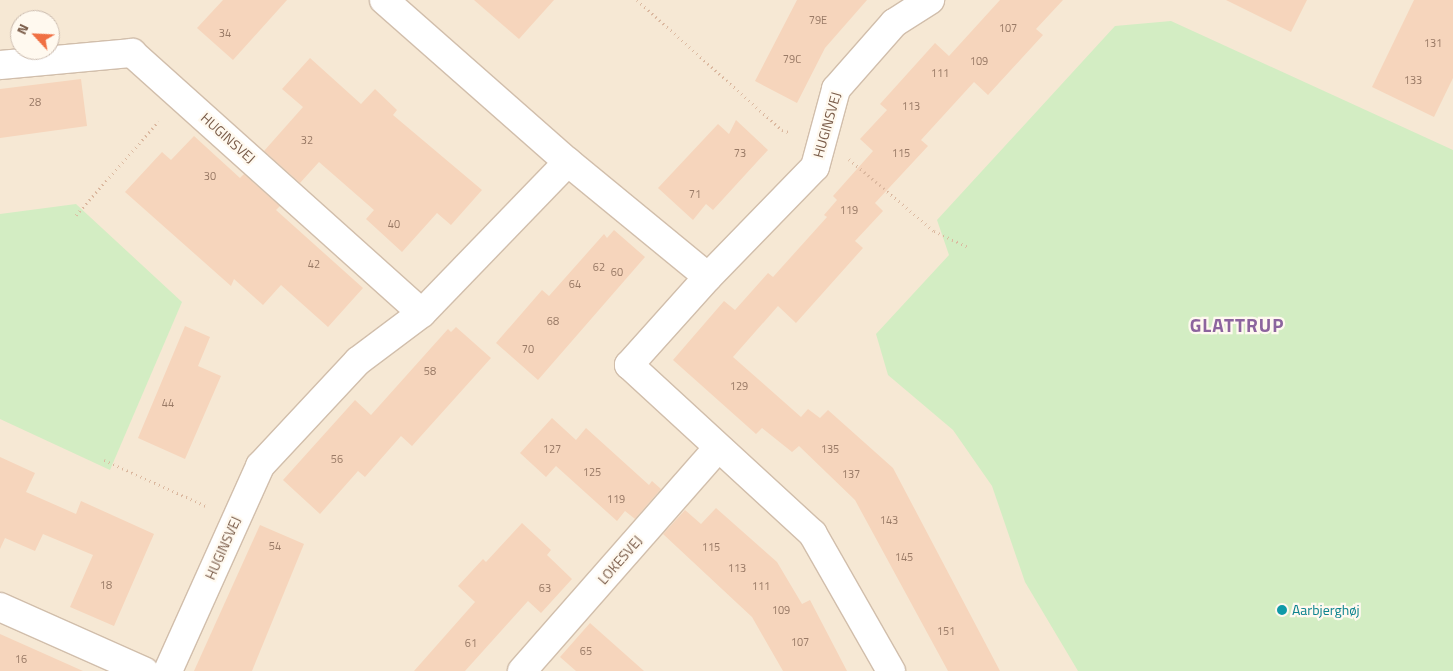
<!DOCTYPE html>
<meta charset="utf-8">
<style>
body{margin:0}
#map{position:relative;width:1453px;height:671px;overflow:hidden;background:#fef6e7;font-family:"Titillium Web",sans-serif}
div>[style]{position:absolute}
.residential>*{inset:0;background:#f6e8d4}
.green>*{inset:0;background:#d3edc3}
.building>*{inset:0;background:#f6d5bc}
.path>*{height:3px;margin-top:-1.5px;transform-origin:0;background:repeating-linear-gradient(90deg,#dbb89f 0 1px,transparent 0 5px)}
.roads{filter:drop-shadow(1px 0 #d1beab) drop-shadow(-1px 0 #d1beab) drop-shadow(0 1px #d1beab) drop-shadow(0 -1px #d1beab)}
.minor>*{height:28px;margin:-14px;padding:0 14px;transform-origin:14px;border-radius:14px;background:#fff}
.dots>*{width:14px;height:14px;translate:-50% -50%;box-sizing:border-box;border:2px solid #fff9ef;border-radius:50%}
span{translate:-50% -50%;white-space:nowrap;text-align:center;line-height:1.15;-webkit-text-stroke:4.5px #fff9ef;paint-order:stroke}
.number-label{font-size:11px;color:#997a66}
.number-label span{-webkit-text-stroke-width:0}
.street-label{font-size:14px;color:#7a5c49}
.culture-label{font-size:14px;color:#0d838f}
.left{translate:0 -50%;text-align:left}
.district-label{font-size:19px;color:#8c649e;font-weight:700;letter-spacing:1px}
.north{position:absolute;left:10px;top:10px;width:50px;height:50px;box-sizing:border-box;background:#fff9ef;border:1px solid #cabaad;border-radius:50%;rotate:295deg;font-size:14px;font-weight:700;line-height:20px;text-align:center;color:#7a5c49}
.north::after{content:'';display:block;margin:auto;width:18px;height:22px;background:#f07043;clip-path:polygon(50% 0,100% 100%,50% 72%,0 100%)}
</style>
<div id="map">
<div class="residential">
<i style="clip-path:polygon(evenodd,0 0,1453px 0,1453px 671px,0 671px,0 0,20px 20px,50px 20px,50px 50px,20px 50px,20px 20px)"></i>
</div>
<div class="green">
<i style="clip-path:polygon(1171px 21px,1453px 150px,1453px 671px,1078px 671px,1025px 582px,992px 486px,953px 430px,888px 375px,876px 334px,949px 255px,937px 220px,1115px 26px)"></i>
<i style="clip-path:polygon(76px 204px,182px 302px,110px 470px,0 419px,0 214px)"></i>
</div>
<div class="building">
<i style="clip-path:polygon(223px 0,287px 0,233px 60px,197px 28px)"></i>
<i style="clip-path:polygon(474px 0,554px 0,519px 39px)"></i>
<i style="clip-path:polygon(797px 0,867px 0,825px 48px,797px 103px,755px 81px)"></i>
<i style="clip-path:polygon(1000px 0,1063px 0,1036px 29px,1043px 35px,988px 95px,974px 82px,921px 140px,928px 146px,875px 203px,883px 211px,855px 241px,863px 248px,796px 323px,778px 306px,733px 357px,801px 417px,808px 409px,820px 418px,828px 410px,893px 468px,1000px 671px,948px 671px,855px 500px,799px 446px,792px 452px,762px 428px,756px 434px,673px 360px,724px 301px,735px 310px,768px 273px,773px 277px,827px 217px,824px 215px,837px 200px,833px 196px,873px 151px,860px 139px,887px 110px,880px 104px,935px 43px,949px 56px)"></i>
<i style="clip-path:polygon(1226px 0,1307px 0,1291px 32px)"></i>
<i style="clip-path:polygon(1414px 0,1453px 0,1453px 78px,1434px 117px,1372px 87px)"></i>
<i style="clip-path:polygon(310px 58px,361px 104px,375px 89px,397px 110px,393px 115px,482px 190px,451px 225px,437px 213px,402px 252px,366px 219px,374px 210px,319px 162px,300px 183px,264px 151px,303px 107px,282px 89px)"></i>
<i style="clip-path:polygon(81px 79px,87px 126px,0 138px,0 89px)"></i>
<i style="clip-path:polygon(736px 120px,768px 150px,713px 210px,706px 204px,693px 220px,658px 188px,718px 124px,729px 134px)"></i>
<i style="clip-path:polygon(194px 136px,240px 178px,244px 174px,280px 206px,276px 210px,363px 288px,328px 327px,281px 285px,263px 305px,234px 279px,231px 286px,125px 192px,162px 152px,171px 160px)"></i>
<i style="clip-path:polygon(614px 230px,645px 257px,538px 380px,496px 343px,542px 290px,549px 296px,604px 234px,607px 238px)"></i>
<i style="clip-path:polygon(185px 326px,210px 337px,198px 366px,221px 376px,185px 459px,138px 438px)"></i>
<i style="clip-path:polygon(456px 327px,491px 358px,412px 446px,401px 436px,365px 477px,358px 471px,320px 514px,283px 480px,355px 400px,371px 415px,448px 329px,451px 332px)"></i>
<i style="clip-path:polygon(552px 418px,576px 440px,586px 428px,649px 485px,652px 481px,661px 489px,635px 519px,625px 511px,617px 521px,556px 466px,546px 477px,520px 453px)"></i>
<i style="clip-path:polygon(0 457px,35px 473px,26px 492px,76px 514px,81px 501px,154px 534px,114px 626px,70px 607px,93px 555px,43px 534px,35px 551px,5px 538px,0 549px)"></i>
<i style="clip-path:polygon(716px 508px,777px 562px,802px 604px,810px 600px,847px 671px,783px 671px,752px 617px,663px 534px,685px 510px,701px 524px)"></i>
<i style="clip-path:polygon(522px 523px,551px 550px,547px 555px,572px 579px,541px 613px,528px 601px,465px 671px,414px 671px,475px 602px,458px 586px,483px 559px,486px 562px)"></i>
<i style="clip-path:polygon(260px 525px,304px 544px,252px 671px,194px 671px)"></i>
<i style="clip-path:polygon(590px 623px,644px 671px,576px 671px,560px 657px)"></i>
<i style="clip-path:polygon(0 634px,83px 671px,0 671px)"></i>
</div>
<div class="path">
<i style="left:637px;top:0;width:195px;rotate:41.9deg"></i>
<i style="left:782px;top:130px;width:9px;rotate:18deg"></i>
<i style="left:849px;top:159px;width:111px;rotate:40.3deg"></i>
<i style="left:934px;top:231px;width:38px;rotate:25deg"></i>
<i style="left:76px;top:215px;width:125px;rotate:-48.6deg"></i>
<i style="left:104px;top:460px;width:114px;rotate:24.3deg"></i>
</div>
<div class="roads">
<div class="minor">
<i style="left:384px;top:0;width:245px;rotate:41.4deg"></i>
<i style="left:568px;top:162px;width:181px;rotate:39.4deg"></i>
<i style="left:0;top:65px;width:133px;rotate:-5.2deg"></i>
<i style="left:132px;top:53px;width:389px;rotate:41.9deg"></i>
<i style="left:0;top:607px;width:158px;rotate:24deg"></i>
<i style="left:168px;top:671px;width:225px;rotate:-65.8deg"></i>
<i style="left:260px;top:466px;width:144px;rotate:-47deg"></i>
<i style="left:358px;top:361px;width:80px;rotate:-36.9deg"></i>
<i style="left:422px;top:313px;width:210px;rotate:-46deg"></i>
<i style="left:522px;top:671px;width:297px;rotate:-48.7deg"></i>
<i style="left:891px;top:671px;width:158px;rotate:-119.7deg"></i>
<i style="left:813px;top:534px;width:250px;rotate:-137.4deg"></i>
<i style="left:629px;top:365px;width:118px;rotate:-48.1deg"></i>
<i style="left:708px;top:277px;width:153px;rotate:-45.8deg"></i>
<i style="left:815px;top:167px;width:81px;rotate:-74.9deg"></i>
<i style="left:836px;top:89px;width:88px;rotate:-48.7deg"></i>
<i style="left:894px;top:23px;width:43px;rotate:-32.6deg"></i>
</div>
</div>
<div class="dots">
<i style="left:1282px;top:610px;background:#0f9aa8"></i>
</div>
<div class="number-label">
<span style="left:818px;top:20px">79E</span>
<span style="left:1008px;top:28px">107</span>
<span style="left:225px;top:33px">34</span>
<span style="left:1433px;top:43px">131</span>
<span style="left:792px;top:59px">79C</span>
<span style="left:979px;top:61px">109</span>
<span style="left:940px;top:73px">111</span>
<span style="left:1413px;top:80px">133</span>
<span style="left:35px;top:102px">28</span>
<span style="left:911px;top:106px">113</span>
<span style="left:307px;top:140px">32</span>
<span style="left:740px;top:153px">73</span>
<span style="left:901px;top:153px">115</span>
<span style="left:210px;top:176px">30</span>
<span style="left:695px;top:194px">71</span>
<span style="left:849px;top:210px">119</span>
<span style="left:394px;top:224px">40</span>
<span style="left:314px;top:264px">42</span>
<span style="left:599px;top:267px">62</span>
<span style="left:617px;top:272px">60</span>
<span style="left:575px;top:284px">64</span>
<span style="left:553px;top:321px">68</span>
<span style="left:528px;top:349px">70</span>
<span style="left:430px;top:371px">58</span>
<span style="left:739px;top:386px">129</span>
<span style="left:168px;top:403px">44</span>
<span style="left:552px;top:449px">127</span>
<span style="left:830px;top:449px">135</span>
<span style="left:337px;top:459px">56</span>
<span style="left:592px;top:472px">125</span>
<span style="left:851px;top:474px">137</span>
<span style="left:616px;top:499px">119</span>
<span style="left:889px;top:520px">143</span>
<span style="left:275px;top:546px">54</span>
<span style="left:711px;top:547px">115</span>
<span style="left:904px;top:557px">145</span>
<span style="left:737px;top:568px">113</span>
<span style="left:106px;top:585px">18</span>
<span style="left:761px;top:586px">111</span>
<span style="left:545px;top:588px">63</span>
<span style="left:781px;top:610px">109</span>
<span style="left:946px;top:631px">151</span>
<span style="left:800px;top:642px">107</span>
<span style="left:471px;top:643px">61</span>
<span style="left:586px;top:651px">65</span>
<span style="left:21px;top:659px">16</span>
</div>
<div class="street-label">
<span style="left:827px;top:125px;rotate:-74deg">HUGINSVEJ</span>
<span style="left:228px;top:138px;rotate:42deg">HUGINSVEJ</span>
<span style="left:223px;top:548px;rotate:-66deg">HUGINSVEJ</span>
<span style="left:620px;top:560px;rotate:-49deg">LOKESVEJ</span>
</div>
<div class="culture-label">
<span class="left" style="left:1292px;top:610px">Aarbjerghøj</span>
</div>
<div class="district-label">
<span style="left:1237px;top:325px">GLATTRUP</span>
</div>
<div class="north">N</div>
</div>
